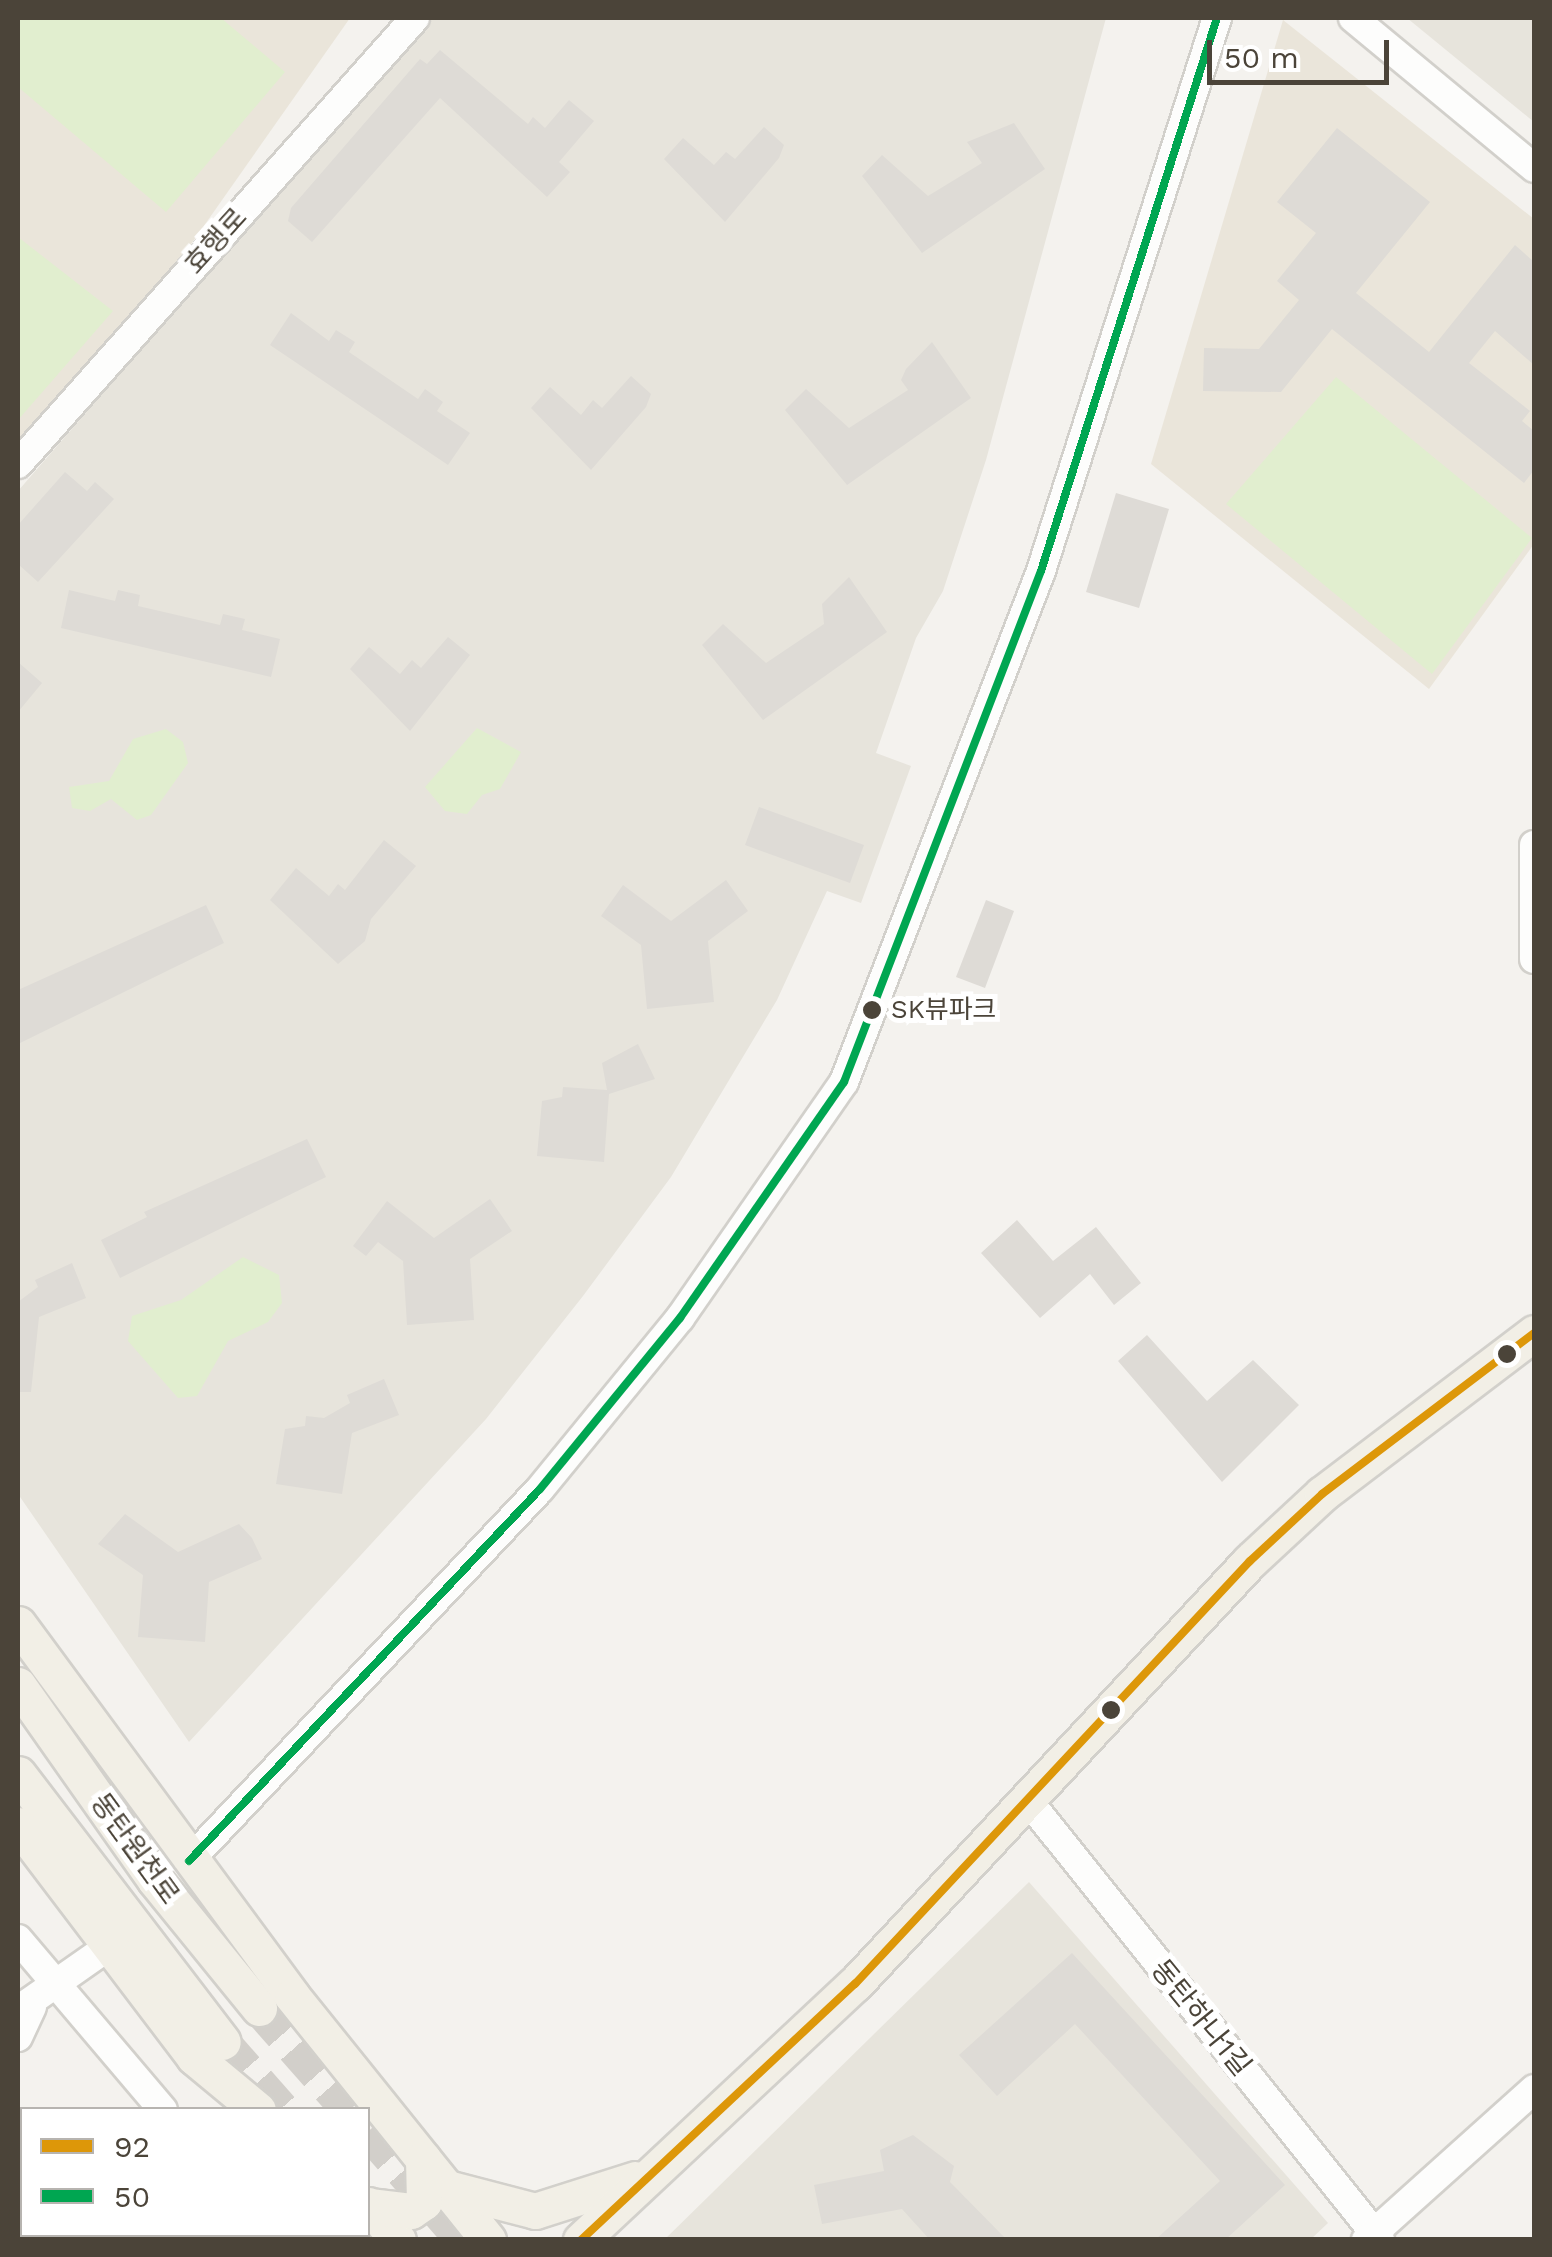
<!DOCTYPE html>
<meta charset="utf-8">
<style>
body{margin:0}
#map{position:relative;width:1552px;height:2257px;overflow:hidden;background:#f4f2ee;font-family:"Work Sans","Noto Sans KR",sans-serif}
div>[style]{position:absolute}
.residential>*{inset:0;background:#e7e4dc}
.education>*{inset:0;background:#eae5da}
.green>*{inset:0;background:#e1eecf}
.building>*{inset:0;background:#dedbd6}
.major-tunnel>*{height:35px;margin-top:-17.5px;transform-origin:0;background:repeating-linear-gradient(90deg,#d2cfca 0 35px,transparent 0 53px)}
.roads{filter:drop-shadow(2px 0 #d2d0cb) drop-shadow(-2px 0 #d2d0cb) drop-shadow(0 2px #d2d0cb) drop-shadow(0 -2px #d2d0cb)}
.minor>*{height:28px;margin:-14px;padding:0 14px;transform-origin:14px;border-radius:14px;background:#fdfdfc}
.major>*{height:35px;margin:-17.5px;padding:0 17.5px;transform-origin:17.5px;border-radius:17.5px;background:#f2efe6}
.bus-1>*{height:8px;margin:-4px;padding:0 4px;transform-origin:4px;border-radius:4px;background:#dd9709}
.bus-2>*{height:8px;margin:-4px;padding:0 4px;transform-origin:4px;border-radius:4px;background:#00a651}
.dots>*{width:28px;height:28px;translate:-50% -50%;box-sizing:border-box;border:5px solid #fff;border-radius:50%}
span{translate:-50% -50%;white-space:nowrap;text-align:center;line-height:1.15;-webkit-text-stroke:10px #fff;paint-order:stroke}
.bus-label{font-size:26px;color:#4b4439}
.left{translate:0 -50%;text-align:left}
.street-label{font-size:28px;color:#4b4439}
.frame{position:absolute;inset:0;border:20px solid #4b4439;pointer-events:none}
.legend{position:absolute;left:20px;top:2107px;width:350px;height:130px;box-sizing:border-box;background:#fff;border:2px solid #b7b4b0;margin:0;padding:12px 18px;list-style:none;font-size:30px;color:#4b4439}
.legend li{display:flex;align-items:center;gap:20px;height:50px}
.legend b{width:50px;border:2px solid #b7b4b0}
.scale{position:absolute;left:1207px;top:40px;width:182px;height:45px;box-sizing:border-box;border:5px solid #4b4439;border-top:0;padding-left:12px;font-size:30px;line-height:35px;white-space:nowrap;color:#4b4439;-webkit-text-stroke:8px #fff;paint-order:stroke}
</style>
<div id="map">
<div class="residential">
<i style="clip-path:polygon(428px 18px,1106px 18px,986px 460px,943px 591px,916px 638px,876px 753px,911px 766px,861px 903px,827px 891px,777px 1000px,671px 1177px,583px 1296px,486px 1419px,189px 1742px,18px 1494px,18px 491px)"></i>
<i style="clip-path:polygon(1407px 18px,1534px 18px,1534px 122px)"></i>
<i style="clip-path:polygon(1029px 1882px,1328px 2223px,1310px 2240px,664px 2240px)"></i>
</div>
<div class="education">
<i style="clip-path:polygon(18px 18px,350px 18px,182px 257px,18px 445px)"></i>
<i style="clip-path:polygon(1283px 20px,1534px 219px,1534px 544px,1429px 689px,1151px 464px)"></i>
</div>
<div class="green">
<i style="clip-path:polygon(18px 18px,221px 18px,285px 72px,166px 212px,18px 87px)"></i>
<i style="clip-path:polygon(18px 237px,113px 311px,18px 420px)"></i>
<i style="clip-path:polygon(1336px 377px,1532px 538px,1432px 674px,1226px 504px)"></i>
<i style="clip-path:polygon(477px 728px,521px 752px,500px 789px,482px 795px,467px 814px,445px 811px,425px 787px)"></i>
<i style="clip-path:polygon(166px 729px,183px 742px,188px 763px,151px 815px,137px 820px,111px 799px,90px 811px,72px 808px,69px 787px,109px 781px,133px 739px)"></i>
<i style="clip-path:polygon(243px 1257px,279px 1275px,282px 1303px,268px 1322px,228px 1341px,197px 1396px,178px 1398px,128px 1341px,132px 1316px,181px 1300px)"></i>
</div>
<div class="building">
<i style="clip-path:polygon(440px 50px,528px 124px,533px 117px,545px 128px,569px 100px,594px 121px,559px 162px,570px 172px,547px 197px,440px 98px,312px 242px,288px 221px,291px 208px,420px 59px,427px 64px)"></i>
<i style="clip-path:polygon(1014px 123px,1045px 169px,922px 253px,862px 176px,882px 155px,928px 196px,982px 163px,967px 142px)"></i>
<i style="clip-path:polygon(764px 127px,784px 145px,779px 158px,725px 222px,664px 159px,683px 138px,714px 165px,726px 152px,735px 159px)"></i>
<i style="clip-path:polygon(1337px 128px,1430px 202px,1356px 293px,1429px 352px,1515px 245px,1534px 262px,1534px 365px,1495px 331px,1469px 363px,1530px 411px,1522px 421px,1534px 431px,1534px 470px,1524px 483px,1332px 329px,1281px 392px,1203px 391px,1204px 348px,1259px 349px,1299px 300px,1277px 281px,1316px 233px,1277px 202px)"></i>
<i style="clip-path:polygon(291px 313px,329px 341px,336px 330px,355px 342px,349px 352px,418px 399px,425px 389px,443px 402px,437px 411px,470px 433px,448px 465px,270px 345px)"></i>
<i style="clip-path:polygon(932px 342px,971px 398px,847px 485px,785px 410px,806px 389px,849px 428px,908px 390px,901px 380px,906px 369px)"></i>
<i style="clip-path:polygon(631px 376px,651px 394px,646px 407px,591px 470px,531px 408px,550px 387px,581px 415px,593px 400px,602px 408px)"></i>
<i style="clip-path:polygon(65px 472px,87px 491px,95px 482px,114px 499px,38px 582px,18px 564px,18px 525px)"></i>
<i style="clip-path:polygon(1116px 493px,1169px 509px,1139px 608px,1086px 592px)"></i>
<i style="clip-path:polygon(849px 577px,887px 632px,763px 720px,702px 645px,723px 624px,766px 663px,824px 624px,822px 604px)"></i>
<i style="clip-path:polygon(69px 590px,115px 601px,118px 590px,140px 595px,138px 606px,220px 625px,223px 614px,245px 619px,242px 630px,280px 639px,271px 677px,61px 628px)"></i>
<i style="clip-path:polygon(448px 637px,470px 655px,410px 731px,350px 669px,369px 647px,400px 674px,412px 660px,421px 668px)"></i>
<i style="clip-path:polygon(18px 662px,42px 683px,18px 712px)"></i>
<i style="clip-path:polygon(759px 807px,864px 845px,850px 883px,745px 845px)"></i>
<i style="clip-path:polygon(384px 840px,416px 866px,371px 919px,365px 941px,338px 964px,270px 900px,296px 868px,329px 896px,338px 884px,345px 890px)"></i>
<i style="clip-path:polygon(726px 880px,748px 911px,708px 941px,714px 1002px,647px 1009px,641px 945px,601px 916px,623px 885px,671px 921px)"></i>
<i style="clip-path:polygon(986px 900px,1014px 911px,985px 988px,956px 977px)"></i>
<i style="clip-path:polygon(206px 905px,224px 943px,18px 1044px,18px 990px)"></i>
<i style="clip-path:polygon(638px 1044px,655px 1079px,609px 1094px,604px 1162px,537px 1156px,542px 1101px,562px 1097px,563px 1087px,607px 1090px,602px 1063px)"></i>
<i style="clip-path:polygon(307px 1139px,326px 1177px,120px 1278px,101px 1240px,147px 1217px,144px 1212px)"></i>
<i style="clip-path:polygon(490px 1199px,512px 1231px,470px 1259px,474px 1320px,407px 1325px,403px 1261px,378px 1242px,366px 1256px,353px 1246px,387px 1201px,434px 1238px)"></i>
<i style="clip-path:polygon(1017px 1220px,1053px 1261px,1096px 1227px,1141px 1283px,1114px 1305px,1090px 1274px,1040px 1318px,981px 1253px)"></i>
<i style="clip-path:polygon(72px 1263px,86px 1298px,39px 1317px,31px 1392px,18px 1392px,18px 1302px,38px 1287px,35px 1280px)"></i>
<i style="clip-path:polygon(1147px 1335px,1207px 1401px,1253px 1360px,1299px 1405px,1222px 1482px,1118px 1361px)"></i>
<i style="clip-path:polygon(384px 1379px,399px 1415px,352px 1433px,342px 1494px,276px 1484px,285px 1429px,305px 1426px,306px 1416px,324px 1418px,350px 1403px,347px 1395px)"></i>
<i style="clip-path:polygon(125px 1514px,178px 1552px,239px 1524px,252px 1538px,262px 1559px,209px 1582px,205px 1642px,138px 1637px,143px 1575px,98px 1544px)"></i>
<i style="clip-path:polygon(1072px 1953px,1285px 2185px,1225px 2240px,1155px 2240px,1220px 2181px,1075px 2024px,997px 2096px,959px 2055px)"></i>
<i style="clip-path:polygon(913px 2135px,954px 2166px,950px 2182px,1007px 2240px,930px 2240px,902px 2209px,822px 2224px,814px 2185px,884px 2171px,880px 2150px)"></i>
</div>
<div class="major-tunnel">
<i style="left:259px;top:2008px;width:136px;rotate:48.6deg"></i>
<i style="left:223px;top:2042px;width:91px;rotate:48.6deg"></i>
<i style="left:368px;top:2131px;width:145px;rotate:48.9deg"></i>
</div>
<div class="roads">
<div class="minor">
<i style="left:1353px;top:18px;width:235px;rotate:39.6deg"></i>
<i style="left:18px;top:464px;width:597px;rotate:-48.33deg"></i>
<i style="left:1534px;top:845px;width:114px;rotate:90deg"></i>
<i style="left:1030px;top:1803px;width:560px;rotate:51.31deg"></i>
<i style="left:189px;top:1861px;width:511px;rotate:-46.66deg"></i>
<i style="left:540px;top:1489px;width:221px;rotate:-50.7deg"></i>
<i style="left:680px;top:1318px;width:287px;rotate:-55.2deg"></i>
<i style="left:844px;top:1082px;width:548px;rotate:-68.92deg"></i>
<i style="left:1041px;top:571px;width:580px;rotate:-72.35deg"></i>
<i style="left:18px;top:1939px;width:224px;rotate:49.7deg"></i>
<i style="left:18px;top:2010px;width:110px;rotate:-35deg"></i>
<i style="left:18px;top:2037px;width:33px;rotate:-65deg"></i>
<i style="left:1366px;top:2240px;width:226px;rotate:-41.9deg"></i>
</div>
<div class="major">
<i style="left:18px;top:1624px;width:462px;rotate:53.6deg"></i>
<i style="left:292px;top:1996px;width:313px;rotate:51.2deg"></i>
<i style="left:18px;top:1685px;width:238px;rotate:54.9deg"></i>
<i style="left:155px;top:1880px;width:165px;rotate:50.9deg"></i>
<i style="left:18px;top:1774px;width:337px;rotate:52.6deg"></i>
<i style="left:18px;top:1825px;width:291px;rotate:52.8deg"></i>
<i style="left:194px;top:2057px;width:83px;rotate:39.6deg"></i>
<i style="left:447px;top:2188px;width:91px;rotate:14.6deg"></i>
<i style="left:535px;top:2211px;width:105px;rotate:-17.7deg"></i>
<i style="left:368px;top:2205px;width:46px;rotate:49.4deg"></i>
<i style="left:369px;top:2206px;width:42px;rotate:6.8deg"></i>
<i style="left:411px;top:2211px;width:16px;rotate:-35deg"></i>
<i style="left:424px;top:2202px;width:43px;rotate:-91.3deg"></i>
<i style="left:581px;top:2240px;width:375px;rotate:-43.1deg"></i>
<i style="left:855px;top:1984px;width:579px;rotate:-46.96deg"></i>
<i style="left:1250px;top:1561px;width:98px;rotate:-42.9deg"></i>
<i style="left:1322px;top:1494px;width:266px;rotate:-37.2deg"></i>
</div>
</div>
<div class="bus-1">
<i style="left:581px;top:2240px;width:375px;rotate:-43.1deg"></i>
<i style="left:855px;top:1984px;width:579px;rotate:-46.96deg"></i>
<i style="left:1250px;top:1561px;width:98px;rotate:-42.9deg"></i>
<i style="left:1322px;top:1494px;width:266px;rotate:-37.2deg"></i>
</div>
<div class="bus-2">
<i style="left:189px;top:1861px;width:511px;rotate:-46.66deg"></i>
<i style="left:540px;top:1489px;width:221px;rotate:-50.7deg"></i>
<i style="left:680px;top:1318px;width:287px;rotate:-55.2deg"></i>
<i style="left:844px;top:1082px;width:548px;rotate:-68.92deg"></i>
<i style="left:1041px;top:571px;width:580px;rotate:-72.35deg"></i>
</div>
<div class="dots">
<i style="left:872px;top:1010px;background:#4b4439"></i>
<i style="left:1507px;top:1354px;background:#4b4439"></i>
<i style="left:1111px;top:1710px;background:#4b4439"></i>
</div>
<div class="bus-label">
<span class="left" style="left:891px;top:1010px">SK뷰파크</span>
</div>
<div class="street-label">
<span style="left:216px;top:241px;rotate:-48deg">효행로</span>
<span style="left:135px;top:1849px;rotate:54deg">동탄원천로</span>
<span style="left:1201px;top:2018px;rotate:51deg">동탄하나1길</span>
</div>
<div class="frame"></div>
<ul class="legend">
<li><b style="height:12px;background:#dd9709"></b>92</li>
<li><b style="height:12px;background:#00a651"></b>50</li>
</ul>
<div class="scale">50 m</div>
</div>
